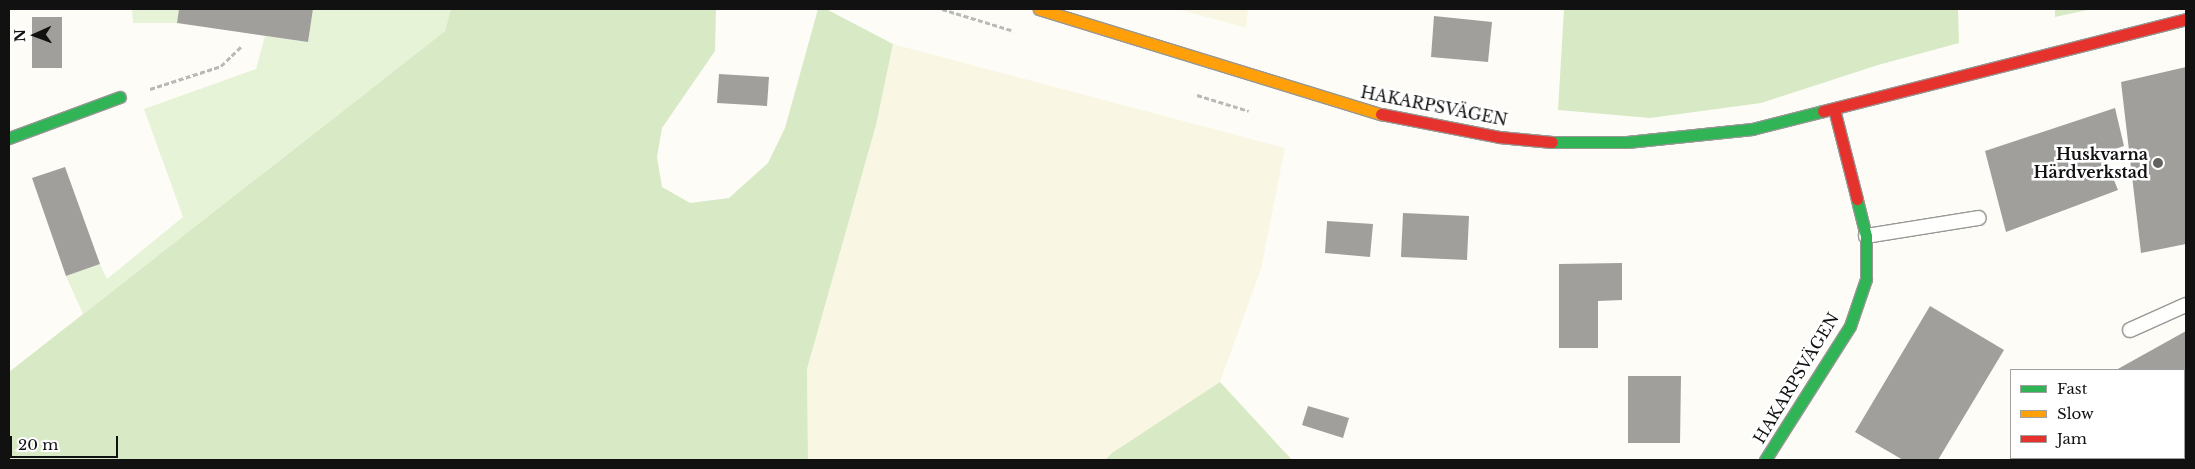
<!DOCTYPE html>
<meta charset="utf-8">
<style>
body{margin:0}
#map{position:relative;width:2195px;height:469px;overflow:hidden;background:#fdfcf7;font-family:"Libre Baskerville",serif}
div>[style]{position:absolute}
.farmland>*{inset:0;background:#f9f7e4}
.green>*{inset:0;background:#e7f3d7}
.forest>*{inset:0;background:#d8eac5}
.building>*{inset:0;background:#a19f9c}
.path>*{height:3px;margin-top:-1.5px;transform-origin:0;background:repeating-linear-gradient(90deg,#b9b9b8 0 5px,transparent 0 7.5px)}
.roads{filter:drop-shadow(1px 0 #979795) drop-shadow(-1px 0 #979795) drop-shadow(0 1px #979795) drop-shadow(0 -1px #979795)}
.lane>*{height:14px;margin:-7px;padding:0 7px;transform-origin:7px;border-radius:7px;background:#fffffe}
.fast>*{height:11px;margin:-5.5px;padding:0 5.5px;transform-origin:5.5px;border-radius:5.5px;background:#30b455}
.slow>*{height:11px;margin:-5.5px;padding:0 5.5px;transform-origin:5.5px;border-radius:5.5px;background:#ff9f0a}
.jam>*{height:11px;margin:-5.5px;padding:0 5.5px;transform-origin:5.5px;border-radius:5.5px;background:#e5322d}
.dots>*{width:14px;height:14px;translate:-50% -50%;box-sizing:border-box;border:2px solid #fff;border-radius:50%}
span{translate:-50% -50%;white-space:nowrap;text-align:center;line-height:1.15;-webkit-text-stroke:5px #fff;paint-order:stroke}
.street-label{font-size:16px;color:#111}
.poi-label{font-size:16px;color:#111;font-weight:700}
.right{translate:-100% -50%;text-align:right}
.frame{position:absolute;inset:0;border:10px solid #111;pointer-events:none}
.legend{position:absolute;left:2010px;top:369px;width:175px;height:90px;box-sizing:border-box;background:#fff;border:1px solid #a0a0a0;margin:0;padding:6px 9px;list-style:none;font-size:15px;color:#111}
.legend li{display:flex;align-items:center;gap:10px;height:25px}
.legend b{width:25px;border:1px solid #a0a0a0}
.north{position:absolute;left:10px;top:10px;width:50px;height:50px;-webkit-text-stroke:4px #fff;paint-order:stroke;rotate:268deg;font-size:14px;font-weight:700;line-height:20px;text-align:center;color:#111}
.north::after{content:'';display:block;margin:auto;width:18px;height:22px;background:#111;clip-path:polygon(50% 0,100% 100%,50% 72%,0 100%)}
.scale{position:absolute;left:10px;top:436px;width:108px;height:22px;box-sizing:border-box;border:2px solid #111;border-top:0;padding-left:6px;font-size:15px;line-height:18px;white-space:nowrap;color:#111;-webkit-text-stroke:4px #fff;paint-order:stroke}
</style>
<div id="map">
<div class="farmland">
<i style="clip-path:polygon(1177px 9px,1248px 9px,1246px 28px)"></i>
<i style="clip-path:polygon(893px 44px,1285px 148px,1261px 269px,1220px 382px,1105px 460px,808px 460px,807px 369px,876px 125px)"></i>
</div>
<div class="green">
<i style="clip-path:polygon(132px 9px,179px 9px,177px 23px,133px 23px)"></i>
<i style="clip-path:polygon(313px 9px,451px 9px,445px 31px,83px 314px,66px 276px,100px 264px,107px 279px,183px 217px,144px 109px,256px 69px,265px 36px,308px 42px)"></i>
</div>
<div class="forest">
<i style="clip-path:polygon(451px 9px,716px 9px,715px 51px,662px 128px,657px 157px,662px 187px,690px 203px,729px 198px,768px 163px,785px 128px,818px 9px,826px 9px,893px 44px,876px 125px,807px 369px,808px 460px,9px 460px,9px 372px,445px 31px)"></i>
<i style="clip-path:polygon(1564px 9px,1958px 9px,1959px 43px,1878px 65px,1761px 103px,1650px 118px,1558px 110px)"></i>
<i style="clip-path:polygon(2055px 9px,2092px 9px,2055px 17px)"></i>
<i style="clip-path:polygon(1220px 382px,1292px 460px,1105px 460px,1112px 453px)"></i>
</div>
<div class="building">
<i style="clip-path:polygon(179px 9px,313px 9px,308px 42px,177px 23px)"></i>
<i style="clip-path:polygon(1434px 16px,1492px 22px,1488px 62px,1431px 57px)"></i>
<i style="clip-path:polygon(32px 17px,62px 17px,62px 68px,32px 68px)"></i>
<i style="clip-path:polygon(2186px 67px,2186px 244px,2141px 253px,2121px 82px)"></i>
<i style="clip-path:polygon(719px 74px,769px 77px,767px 106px,717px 103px)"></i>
<i style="clip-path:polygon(2115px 108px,2124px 146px,2103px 153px,2118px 190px,2006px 232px,1985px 151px)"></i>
<i style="clip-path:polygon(65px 167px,100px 264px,66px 276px,32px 178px)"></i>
<i style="clip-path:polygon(1403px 213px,1469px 216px,1467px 260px,1401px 257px)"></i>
<i style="clip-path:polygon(1327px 221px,1373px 224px,1370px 257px,1325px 253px)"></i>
<i style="clip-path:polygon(1622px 263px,1622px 300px,1598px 301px,1598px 348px,1559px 348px,1559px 264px)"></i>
<i style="clip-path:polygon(1930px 306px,2004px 350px,1938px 460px,1903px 460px,1855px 432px)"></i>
<i style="clip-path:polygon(2186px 331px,2186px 440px,2184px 442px,2184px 370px,2116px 370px)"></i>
<i style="clip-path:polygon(1628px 376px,1681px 376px,1680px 443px,1628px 443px)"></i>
<i style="clip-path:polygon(1308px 406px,1349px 418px,1343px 438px,1302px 425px)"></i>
<i style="clip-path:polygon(2089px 458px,2155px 458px,2151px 460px)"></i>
</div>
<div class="path">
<i style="left:942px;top:9px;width:75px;rotate:17deg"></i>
<i style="left:150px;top:89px;width:75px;rotate:-17.9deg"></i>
<i style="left:221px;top:66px;width:29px;rotate:-44deg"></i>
<i style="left:1197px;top:95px;width:54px;rotate:17.1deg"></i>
</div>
<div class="roads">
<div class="lane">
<i style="left:1866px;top:236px;width:114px;rotate:-9.1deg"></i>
<i style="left:2130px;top:330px;width:61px;rotate:-24.1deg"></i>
</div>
<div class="fast">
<i style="left:9px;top:138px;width:118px;rotate:-20.3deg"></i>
<i style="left:1552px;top:142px;width:75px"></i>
<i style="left:1627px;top:142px;width:126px;rotate:-5.9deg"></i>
<i style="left:1752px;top:129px;width:73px;rotate:-14.2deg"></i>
<i style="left:1765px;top:460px;width:159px;rotate:-57.6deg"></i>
<i style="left:1850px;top:326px;width:50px;rotate:-71.2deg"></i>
<i style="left:1866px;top:279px;width:43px;rotate:-90deg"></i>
<i style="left:1866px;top:236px;width:38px;rotate:-104deg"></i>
</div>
<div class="slow">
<i style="left:1039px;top:9px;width:358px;rotate:17.1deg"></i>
</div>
<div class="jam">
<i style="left:1834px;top:109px;width:93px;rotate:75.7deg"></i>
<i style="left:1823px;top:111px;width:374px;rotate:-14.2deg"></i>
<i style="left:1381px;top:114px;width:120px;rotate:11deg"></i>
<i style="left:1499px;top:137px;width:53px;rotate:5.4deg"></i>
</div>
</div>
<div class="dots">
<i style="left:2158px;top:163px;background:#646362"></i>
</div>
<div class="street-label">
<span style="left:1434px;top:106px;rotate:11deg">HAKARPSVÄGEN</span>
<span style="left:1796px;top:378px;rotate:-59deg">HAKARPSVÄGEN</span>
</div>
<div class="poi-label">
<span class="right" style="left:2148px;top:163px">Huskvarna<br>Härdverkstad</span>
</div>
<div class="frame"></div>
<ul class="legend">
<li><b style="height:6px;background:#30b455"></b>Fast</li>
<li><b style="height:6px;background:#ff9f0a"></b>Slow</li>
<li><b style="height:6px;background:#e5322d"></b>Jam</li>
</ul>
<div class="north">N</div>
<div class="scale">20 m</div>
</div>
